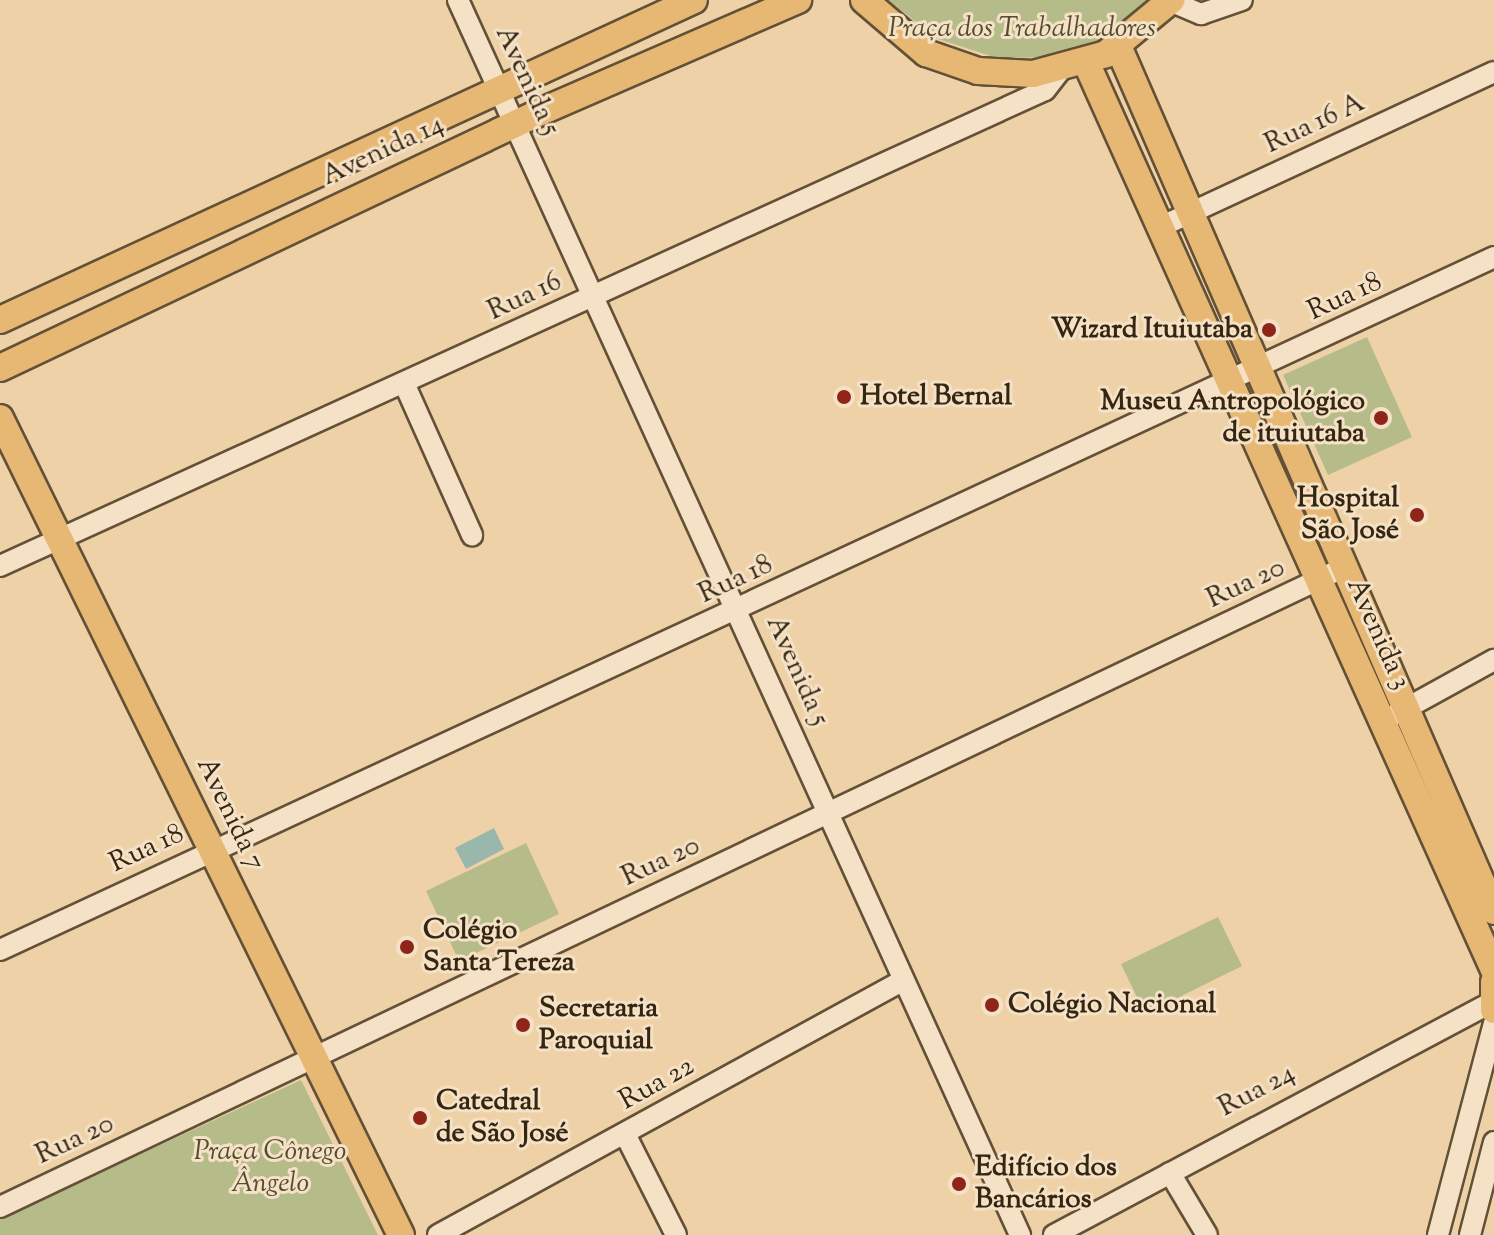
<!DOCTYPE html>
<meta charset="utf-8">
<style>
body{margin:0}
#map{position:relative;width:1494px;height:1235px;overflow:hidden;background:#eed1a7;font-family:"Sorts Mill Goudy",serif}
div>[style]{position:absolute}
.green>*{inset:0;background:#b6bc89}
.water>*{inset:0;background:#9ab7ac}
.roads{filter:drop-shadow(2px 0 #635137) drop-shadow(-2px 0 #635137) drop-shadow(0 2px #635137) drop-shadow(0 -2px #635137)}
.minor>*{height:20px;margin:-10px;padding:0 10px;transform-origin:10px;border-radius:10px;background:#f4e1c6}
.major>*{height:26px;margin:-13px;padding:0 13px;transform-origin:13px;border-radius:13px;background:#e7b874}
.dots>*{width:22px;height:22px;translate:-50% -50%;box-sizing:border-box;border:4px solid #f4e1c6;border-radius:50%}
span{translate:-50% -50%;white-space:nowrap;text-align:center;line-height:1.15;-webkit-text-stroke:6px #f4e1c6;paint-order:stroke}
.park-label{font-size:28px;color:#554c30;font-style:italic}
.street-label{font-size:28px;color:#352612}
.poi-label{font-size:28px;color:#352612;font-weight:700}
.right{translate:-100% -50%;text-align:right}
.left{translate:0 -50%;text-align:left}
</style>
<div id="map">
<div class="green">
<i style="clip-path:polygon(888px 0,1157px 0,1111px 37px,1055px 57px,997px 58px,938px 39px)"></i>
<i style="clip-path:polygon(1367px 337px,1412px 437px,1328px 475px,1283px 375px)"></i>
<i style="clip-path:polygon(526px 843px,559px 914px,459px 961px,426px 891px)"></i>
<i style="clip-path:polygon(1218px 917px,1242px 966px,1145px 1014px,1121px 964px)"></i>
<i style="clip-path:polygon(301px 1080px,378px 1235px,0 1235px,0 1219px)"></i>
</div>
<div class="water">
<i style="clip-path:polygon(494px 828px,504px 849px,466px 869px,455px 848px)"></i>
</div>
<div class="roads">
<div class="minor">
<i style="left:458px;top:0;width:1357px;rotate:65.53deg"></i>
<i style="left:1170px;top:1px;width:34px;rotate:23deg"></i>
<i style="left:1201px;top:14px;width:43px;rotate:-18.9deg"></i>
<i style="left:1160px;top:227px;width:368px;rotate:-24.9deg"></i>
<i style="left:404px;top:383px;width:167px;rotate:65.9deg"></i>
<i style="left:0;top:566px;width:1148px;rotate:-24.49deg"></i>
<i style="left:1045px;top:90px;width:29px;rotate:-52deg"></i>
<i style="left:1396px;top:714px;width:112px;rotate:-28.9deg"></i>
<i style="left:0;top:950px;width:1647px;rotate:-24.88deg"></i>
<i style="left:625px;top:1134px;width:113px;rotate:63.2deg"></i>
<i style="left:1170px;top:1173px;width:72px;rotate:59.2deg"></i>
<i style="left:0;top:1207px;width:1490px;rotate:-25.45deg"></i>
<i style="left:438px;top:1235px;width:529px;rotate:-28.7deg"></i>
<i style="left:1054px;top:1235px;width:495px;rotate:-28deg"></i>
<i style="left:1438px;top:1235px;width:219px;rotate:-75.2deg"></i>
<i style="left:1470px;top:1235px;width:96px;rotate:-75.5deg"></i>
</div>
<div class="major">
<i style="left:864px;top:0;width:82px;rotate:40.5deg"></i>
<i style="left:926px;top:53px;width:55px;rotate:19.1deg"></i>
<i style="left:978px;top:71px;width:55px;rotate:3.1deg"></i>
<i style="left:1033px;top:74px;width:76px;rotate:-15.3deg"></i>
<i style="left:1106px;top:54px;width:85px;rotate:-39.7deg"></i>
<i style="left:1118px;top:46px;width:943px;rotate:66.51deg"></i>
<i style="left:1086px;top:62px;width:995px;rotate:65.8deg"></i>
<i style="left:0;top:320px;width:764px;rotate:-24.75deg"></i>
<i style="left:0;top:368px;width:605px;rotate:-25.34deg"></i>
<i style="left:547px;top:109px;width:274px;rotate:-23.5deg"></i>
<i style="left:0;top:418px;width:910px;rotate:63.86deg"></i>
<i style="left:1494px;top:982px;width:28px;rotate:90deg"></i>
</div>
</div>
<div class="dots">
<i style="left:1269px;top:330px;background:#8f2418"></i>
<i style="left:844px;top:397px;background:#8f2418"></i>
<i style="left:1381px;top:418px;background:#8f2418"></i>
<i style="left:1417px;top:515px;background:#8f2418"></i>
<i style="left:407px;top:947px;background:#8f2418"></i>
<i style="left:992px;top:1005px;background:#8f2418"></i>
<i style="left:523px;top:1025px;background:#8f2418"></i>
<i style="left:420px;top:1118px;background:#8f2418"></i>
<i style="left:959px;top:1184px;background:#8f2418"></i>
</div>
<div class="park-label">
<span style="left:1022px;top:29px">Praça dos Trabalhadores</span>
<span style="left:270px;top:1168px">Praça Cônego<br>Ângelo</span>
</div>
<div class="street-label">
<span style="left:527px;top:81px;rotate:65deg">Avenida 5</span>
<span style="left:1315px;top:124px;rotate:-25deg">Rua 16 A</span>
<span style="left:383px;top:151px;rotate:-25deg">Avenida 14</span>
<span style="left:525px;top:297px;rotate:-25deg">Rua 16</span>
<span style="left:1345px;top:297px;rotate:-25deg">Rua 18</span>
<span style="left:736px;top:580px;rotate:-25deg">Rua 18</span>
<span style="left:1246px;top:584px;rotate:-25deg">Rua 20</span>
<span style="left:1378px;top:634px;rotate:66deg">Avenida 3</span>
<span style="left:797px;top:671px;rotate:66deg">Avenida 5</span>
<span style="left:230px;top:814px;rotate:64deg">Avenida 7</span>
<span style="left:147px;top:849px;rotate:-25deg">Rua 18</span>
<span style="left:661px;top:862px;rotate:-25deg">Rua 20</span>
<span style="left:657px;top:1084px;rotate:-29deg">Rua 22</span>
<span style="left:1257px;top:1091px;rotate:-28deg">Rua 24</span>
<span style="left:75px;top:1140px;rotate:-25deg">Rua 20</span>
</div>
<div class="poi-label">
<span class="right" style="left:1253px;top:330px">Wizard Ituiutaba</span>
<span class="left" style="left:860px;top:397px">Hotel Bernal</span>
<span class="right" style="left:1365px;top:418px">Museu Antropológico<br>de ituiutaba</span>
<span class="right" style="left:1399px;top:515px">Hospital<br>São José</span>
<span class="left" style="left:423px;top:947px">Colégio<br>Santa Tereza</span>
<span class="left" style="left:1008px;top:1005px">Colégio Nacional</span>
<span class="left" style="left:539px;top:1025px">Secretaria<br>Paroquial</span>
<span class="left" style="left:436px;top:1118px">Catedral<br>de São José</span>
<span class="left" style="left:975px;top:1184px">Edifício dos<br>Bancários</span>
</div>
</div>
